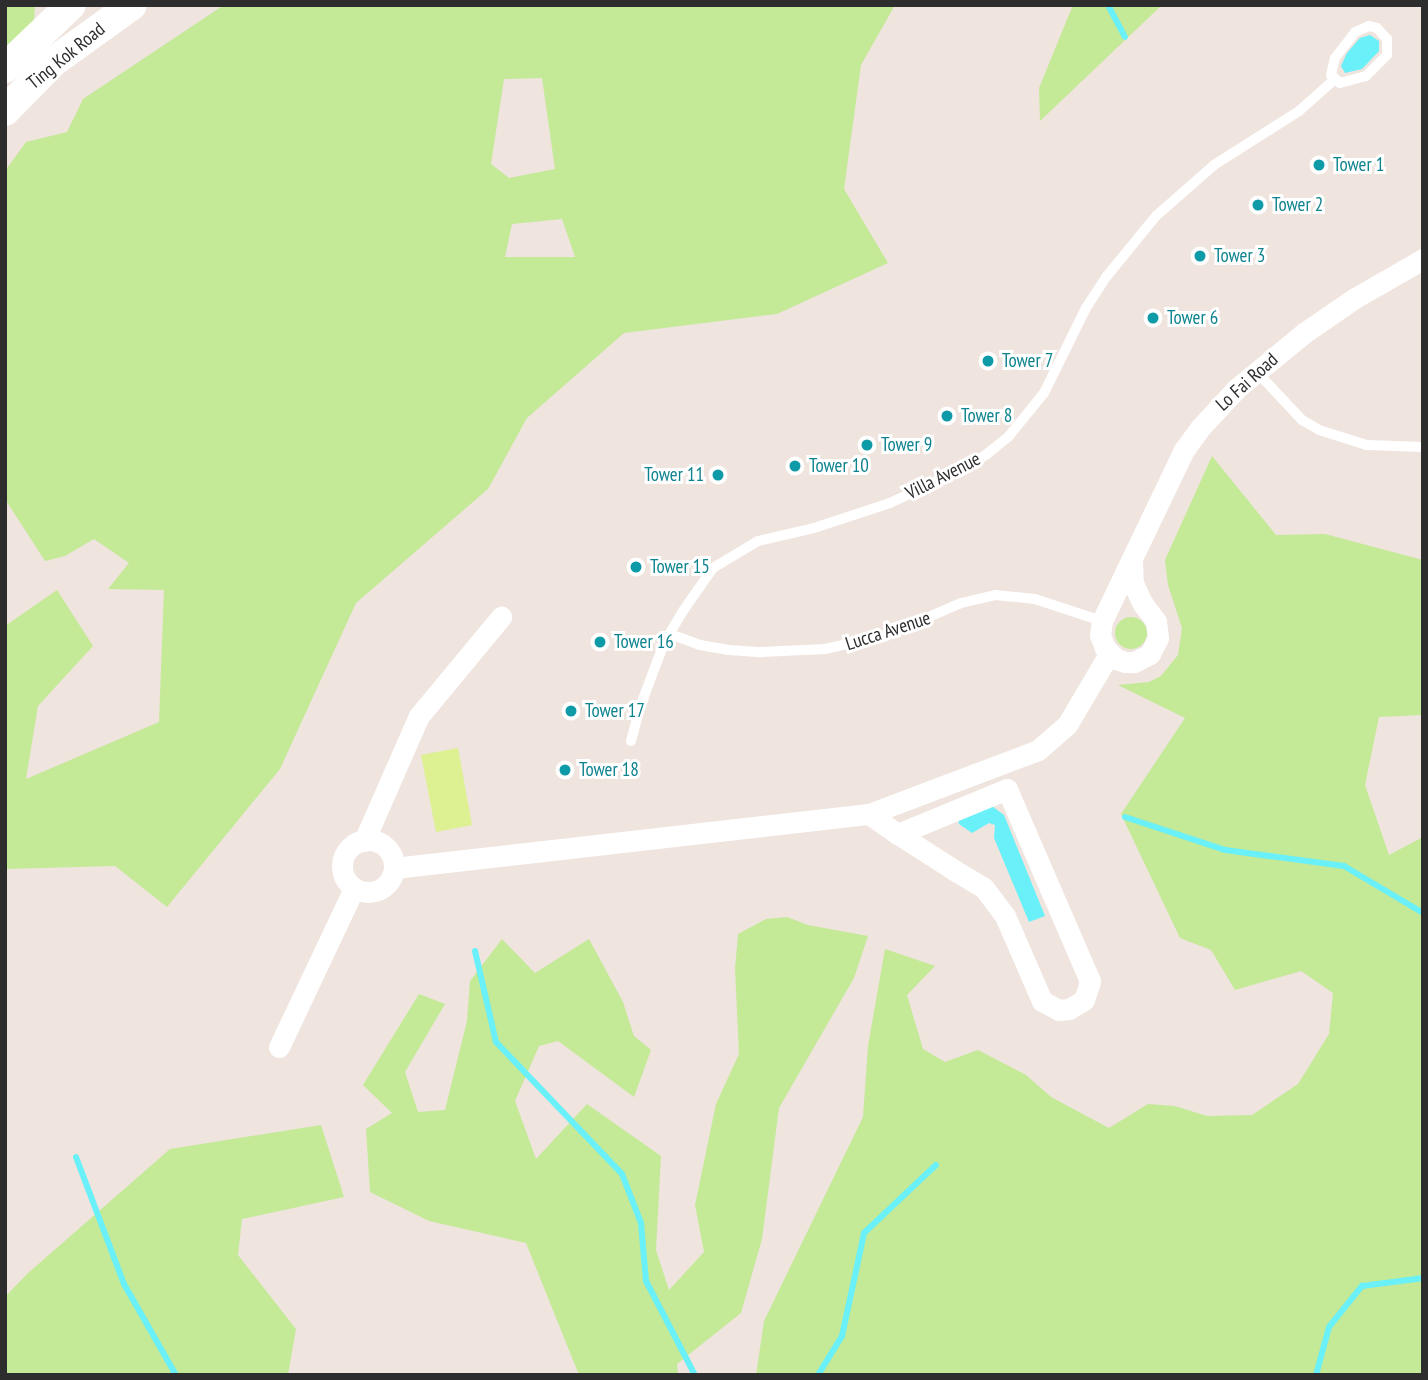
<!DOCTYPE html>
<style>
body{margin:0}
#map{position:relative;width:1428px;height:1380px;overflow:hidden;background:#efe4de;font-family:"PT Sans Narrow",sans-serif}
div>[style]{position:absolute}
.green>*{inset:0;background:#c4e997}
.round{border-radius:50%}
.pitch>*{inset:0;background:#ddf192}
.water>*{inset:0;background:#6af0f8}
.stream>*{height:6px;margin:-3px;padding:0 3px;transform-origin:3px;border-radius:3px;background:#6af0f8}
.service>*{height:10px;margin:-5px;padding:0 5px;transform-origin:5px;border-radius:5px;background:#fff}
.minor>*{height:21px;margin:-10.5px;padding:0 10.5px;transform-origin:10.5px;border-radius:10.5px;background:#fff}
.minor>.ring{margin:-10.5px;padding:0;box-sizing:content-box;background:none;border:21px solid #fff;border-radius:50%}
.secondary>*{height:30px;margin:-15px;padding:0 15px;transform-origin:15px;border-radius:15px;background:#fff}
.dots>*{width:19px;height:19px;translate:-50% -50%;box-sizing:border-box;border:4px solid #fff;border-radius:50%}
span{translate:-50% -50%;white-space:nowrap;text-align:center;line-height:1.15;-webkit-text-stroke:6px #fff;paint-order:stroke}
.street-label{font-size:19px;color:#2d2d2d}
.culture-label{font-size:19px;color:#0d838f}
.left{translate:0 -50%;text-align:left}
.right{translate:-100% -50%;text-align:right}
.frame{position:absolute;inset:0;border:7px solid #2d2d2d;pointer-events:none}
</style>
<div id="map">
<div class="green">
<i style="clip-path:polygon(5px 5px,35px 5px,34px 23px,5px 49px)"></i>
<i style="clip-path:polygon(evenodd,224px 5px,895px 5px,861px 65px,844px 189px,888px 263px,777px 314px,624px 333px,527px 418px,488px 489px,356px 603px,280px 769px,167px 907px,115px 866px,5px 869px,5px 626px,57px 590px,93px 646px,38px 706px,26px 779px,159px 722px,164px 590px,108px 589px,129px 563px,94px 539px,65px 556px,45px 561px,5px 499px,5px 171px,26px 142px,67px 132px,83px 99px,224px 5px,542px 78px,555px 169px,509px 178px,491px 164px,504px 79px,542px 78px,224px 5px,562px 219px,575px 257px,505px 257px,512px 224px,562px 219px)"></i>
<i style="clip-path:polygon(1073px 5px,1162px 5px,1040px 121px,1039px 88px)"></i>
<i style="clip-path:polygon(1212px 456px,1276px 535px,1325px 534px,1423px 560px,1423px 715px,1379px 717px,1365px 785px,1389px 855px,1423px 837px,1423px 1375px,756px 1375px,764px 1321px,863px 1117px,868px 1046px,885px 949px,935px 966px,907px 995px,923px 1049px,945px 1062px,978px 1050px,1026px 1075px,1051px 1097px,1109px 1128px,1148px 1104px,1175px 1106px,1207px 1116px,1252px 1115px,1298px 1084px,1329px 1034px,1333px 993px,1301px 971px,1235px 990px,1211px 950px,1180px 938px,1121px 814px,1185px 718px,1118px 685px,1149px 682px,1161px 676px,1178px 655px,1182px 628px,1168px 585px,1165px 560px)"></i>
<i class="round" style="left:1115px;top:617px;width:32px;height:32px"></i>
<i style="clip-path:polygon(787px 917px,808px 925px,868px 936px,854px 978px,779px 1108px,762px 1239px,741px 1313px,677px 1364px,678px 1375px,579px 1375px,526px 1243px,429px 1221px,370px 1192px,366px 1129px,392px 1113px,363px 1085px,419px 994px,445px 1004px,405px 1072px,418px 1112px,445px 1110px,467px 1021px,470px 981px,502px 939px,535px 973px,589px 939px,623px 1002px,634px 1036px,651px 1050px,634px 1097px,558px 1041px,539px 1046px,515px 1101px,536px 1159px,587px 1104px,661px 1156px,656px 1250px,669px 1290px,704px 1252px,695px 1205px,716px 1104px,739px 1054px,735px 969px,738px 934px,766px 919px)"></i>
<i style="clip-path:polygon(321px 1125px,344px 1197px,242px 1219px,238px 1255px,296px 1329px,288px 1375px,5px 1375px,5px 1297px,27px 1274px,170px 1149px)"></i>
</div>
<div class="pitch">
<i style="clip-path:polygon(458px 748px,472px 825px,436px 832px,421px 755px)"></i>
</div>
<div class="water">
<i style="clip-path:polygon(1370px 35px,1379px 41px,1379px 51px,1362px 69px,1345px 73px,1341px 66px,1347px 53px,1360px 38px)"></i>
<i style="clip-path:polygon(989px 804px,1004px 815px,1045px 916px,1029px 922px,994px 838px,995px 825px,989px 823px,972px 833px,959px 824px,958px 818px)"></i>
</div>
<div class="stream">
<i style="left:1108px;top:5px;width:36px;rotate:62deg"></i>
<i style="left:1125px;top:817px;width:105px;rotate:18.3deg"></i>
<i style="left:1225px;top:850px;width:120px;rotate:7.7deg"></i>
<i style="left:1344px;top:866px;width:92px;rotate:30.7deg"></i>
<i style="left:475px;top:951px;width:93px;rotate:77deg"></i>
<i style="left:496px;top:1042px;width:182px;rotate:46.3deg"></i>
<i style="left:622px;top:1174px;width:53px;rotate:68.8deg"></i>
<i style="left:641px;top:1223px;width:58px;rotate:85.1deg"></i>
<i style="left:646px;top:1281px;width:106px;rotate:62.5deg"></i>
<i style="left:76px;top:1157px;width:136px;rotate:69.3deg"></i>
<i style="left:124px;top:1284px;width:105px;rotate:60.3deg"></i>
<i style="left:818px;top:1375px;width:46px;rotate:-58.4deg"></i>
<i style="left:842px;top:1336px;width:105px;rotate:-77.9deg"></i>
<i style="left:864px;top:1233px;width:99px;rotate:-43.4deg"></i>
<i style="left:1316px;top:1375px;width:50px;rotate:-74.8deg"></i>
<i style="left:1329px;top:1327px;width:53px;rotate:-51.2deg"></i>
<i style="left:1362px;top:1286px;width:62px;rotate:-7.5deg"></i>
</div>
<div class="service">
<i style="left:1369px;top:26px;width:8px;rotate:14deg"></i>
<i style="left:1377px;top:28px;width:15px;rotate:48deg"></i>
<i style="left:1387px;top:39px;width:16px;rotate:90deg"></i>
<i style="left:1387px;top:55px;width:30px;rotate:135deg"></i>
<i style="left:1366px;top:76px;width:27px;rotate:165deg"></i>
<i style="left:1340px;top:83px;width:12px;rotate:-138deg"></i>
<i style="left:1331px;top:75px;width:17px;rotate:-77deg"></i>
<i style="left:1335px;top:58px;width:33px;rotate:-52deg"></i>
<i style="left:1355px;top:32px;width:15px;rotate:-23deg"></i>
<i style="left:1256px;top:371px;width:67px;rotate:46.8deg"></i>
<i style="left:1302px;top:420px;width:20px;rotate:30deg"></i>
<i style="left:1319px;top:430px;width:50px;rotate:17.4deg"></i>
<i style="left:1367px;top:445px;width:56px;rotate:2deg"></i>
<i style="left:670px;top:634px;width:32px;rotate:20deg"></i>
<i style="left:700px;top:645px;width:29px;rotate:10deg"></i>
<i style="left:729px;top:650px;width:32px;rotate:4deg"></i>
<i style="left:761px;top:652px;width:64px;rotate:-2.7deg"></i>
<i style="left:825px;top:649px;width:64px;rotate:-12.7deg"></i>
<i style="left:887px;top:635px;width:81px;rotate:-23.4deg"></i>
<i style="left:961px;top:603px;width:35px;rotate:-13deg"></i>
<i style="left:995px;top:595px;width:40px;rotate:5.7deg"></i>
<i style="left:1035px;top:599px;width:71px;rotate:18.2deg"></i>
<i style="left:631px;top:741px;width:35px;rotate:-75deg"></i>
<i style="left:640px;top:707px;width:71px;rotate:-69.3deg"></i>
<i style="left:665px;top:641px;width:35px;rotate:-59deg"></i>
<i style="left:683px;top:611px;width:52px;rotate:-55.1deg"></i>
<i style="left:713px;top:568px;width:52px;rotate:-31deg"></i>
<i style="left:758px;top:541px;width:57px;rotate:-13.1deg"></i>
<i style="left:814px;top:528px;width:80px;rotate:-18.2deg"></i>
<i style="left:890px;top:503px;width:81px;rotate:-25deg"></i>
<i style="left:963px;top:469px;width:28px;rotate:-32deg"></i>
<i style="left:987px;top:454px;width:28px;rotate:-39deg"></i>
<i style="left:1009px;top:436px;width:55px;rotate:-50.9deg"></i>
<i style="left:1044px;top:393px;width:95px;rotate:-63.7deg"></i>
<i style="left:1086px;top:308px;width:38px;rotate:-57deg"></i>
<i style="left:1107px;top:276px;width:77px;rotate:-50.8deg"></i>
<i style="left:1156px;top:216px;width:77px;rotate:-41.3deg"></i>
<i style="left:1214px;top:165px;width:101px;rotate:-32.4deg"></i>
<i style="left:1299px;top:111px;width:47px;rotate:-41.5deg"></i>
</div>
<div class="minor">
<i style="left:1132px;top:560px;width:23px;rotate:88deg"></i>
<i style="left:1133px;top:583px;width:23px;rotate:65deg"></i>
<i style="left:1143px;top:604px;width:21px;rotate:53deg"></i>
<i style="left:1156px;top:621px;width:17px;rotate:83deg"></i>
<i style="left:1158px;top:638px;width:18px;rotate:117deg"></i>
<i style="left:1150px;top:654px;width:18px;rotate:153deg"></i>
<i style="left:1134px;top:662px;width:9px;rotate:180deg"></i>
<i style="left:1125px;top:662px;width:9px;rotate:-162deg"></i>
<i style="left:1116px;top:659px;width:16px;rotate:-135deg"></i>
<i style="left:1105px;top:648px;width:14px;rotate:-111deg"></i>
<i style="left:1100px;top:635px;width:14px;rotate:-82deg"></i>
<i style="left:1102px;top:621px;width:190px;rotate:-64.4deg"></i>
<i style="left:1184px;top:450px;width:27px;rotate:-54deg"></i>
<i style="left:1200px;top:428px;width:53px;rotate:-47.3deg"></i>
<i style="left:1236px;top:389px;width:88px;rotate:-39.5deg"></i>
<i style="left:1304px;top:333px;width:62px;rotate:-34.5deg"></i>
<i style="left:1355px;top:298px;width:78px;rotate:-29.8deg"></i>
<i style="left:869px;top:814px;width:35px;rotate:35deg"></i>
<i style="left:898px;top:834px;width:67px;rotate:32.7deg"></i>
<i style="left:954px;top:870px;width:35px;rotate:31deg"></i>
<i style="left:984px;top:888px;width:35px;rotate:53deg"></i>
<i style="left:1005px;top:916px;width:93px;rotate:66.5deg"></i>
<i style="left:1042px;top:1001px;width:19px;rotate:28deg"></i>
<i style="left:1059px;top:1010px;width:10px;rotate:-6deg"></i>
<i style="left:1069px;top:1009px;width:17px;rotate:-31deg"></i>
<i style="left:1084px;top:1000px;width:20px;rotate:-72deg"></i>
<i style="left:1090px;top:981px;width:209px;rotate:-113.4deg"></i>
<i style="left:1007px;top:789px;width:118px;rotate:157.6deg"></i>
<i class="ring" style="left:342px;top:840px;width:31px;height:31px"></i>
<i style="left:364px;top:841px;width:137px;rotate:-66.3deg"></i>
<i style="left:419px;top:716px;width:129px;rotate:-50.4deg"></i>
<i style="left:394px;top:868px;width:478px;rotate:-6.5deg"></i>
<i style="left:869px;top:814px;width:181px;rotate:-20.7deg"></i>
<i style="left:1038px;top:750px;width:38px;rotate:-41deg"></i>
<i style="left:1067px;top:725px;width:82px;rotate:-59.4deg"></i>
<i style="left:279px;top:1047px;width:176px;rotate:-64.7deg"></i>
</div>
<div class="secondary">
<i style="left:5px;top:68px;width:91px;rotate:-43.7deg"></i>
<i style="left:5px;top:111px;width:69px;rotate:-45.6deg"></i>
<i style="left:53px;top:62px;width:97px;rotate:-35.8deg"></i>
</div>
<div class="dots">
<i style="left:1319px;top:165px;background:#0f9aa8"></i>
<i style="left:1258px;top:205px;background:#0f9aa8"></i>
<i style="left:1200px;top:256px;background:#0f9aa8"></i>
<i style="left:1153px;top:318px;background:#0f9aa8"></i>
<i style="left:988px;top:361px;background:#0f9aa8"></i>
<i style="left:947px;top:416px;background:#0f9aa8"></i>
<i style="left:867px;top:445px;background:#0f9aa8"></i>
<i style="left:795px;top:466px;background:#0f9aa8"></i>
<i style="left:718px;top:475px;background:#0f9aa8"></i>
<i style="left:636px;top:567px;background:#0f9aa8"></i>
<i style="left:600px;top:642px;background:#0f9aa8"></i>
<i style="left:571px;top:711px;background:#0f9aa8"></i>
<i style="left:565px;top:770px;background:#0f9aa8"></i>
</div>
<div class="street-label">
<span style="left:66px;top:56px;rotate:-39deg">Ting Kok Road</span>
<span style="left:1247px;top:382px;rotate:-42deg">Lo Fai Road</span>
<span style="left:943px;top:476px;rotate:-27deg">Villa Avenue</span>
<span style="left:888px;top:631px;rotate:-18deg">Lucca Avenue</span>
</div>
<div class="culture-label">
<span class="left" style="left:1333px;top:165px">Tower 1</span>
<span class="left" style="left:1272px;top:205px">Tower 2</span>
<span class="left" style="left:1214px;top:256px">Tower 3</span>
<span class="left" style="left:1167px;top:318px">Tower 6</span>
<span class="left" style="left:1002px;top:361px">Tower 7</span>
<span class="left" style="left:961px;top:416px">Tower 8</span>
<span class="left" style="left:881px;top:445px">Tower 9</span>
<span class="left" style="left:809px;top:466px">Tower 10</span>
<span class="right" style="left:704px;top:475px">Tower 11</span>
<span class="left" style="left:650px;top:567px">Tower 15</span>
<span class="left" style="left:614px;top:642px">Tower 16</span>
<span class="left" style="left:585px;top:711px">Tower 17</span>
<span class="left" style="left:579px;top:770px">Tower 18</span>
</div>
<div class="frame"></div>
</div>
